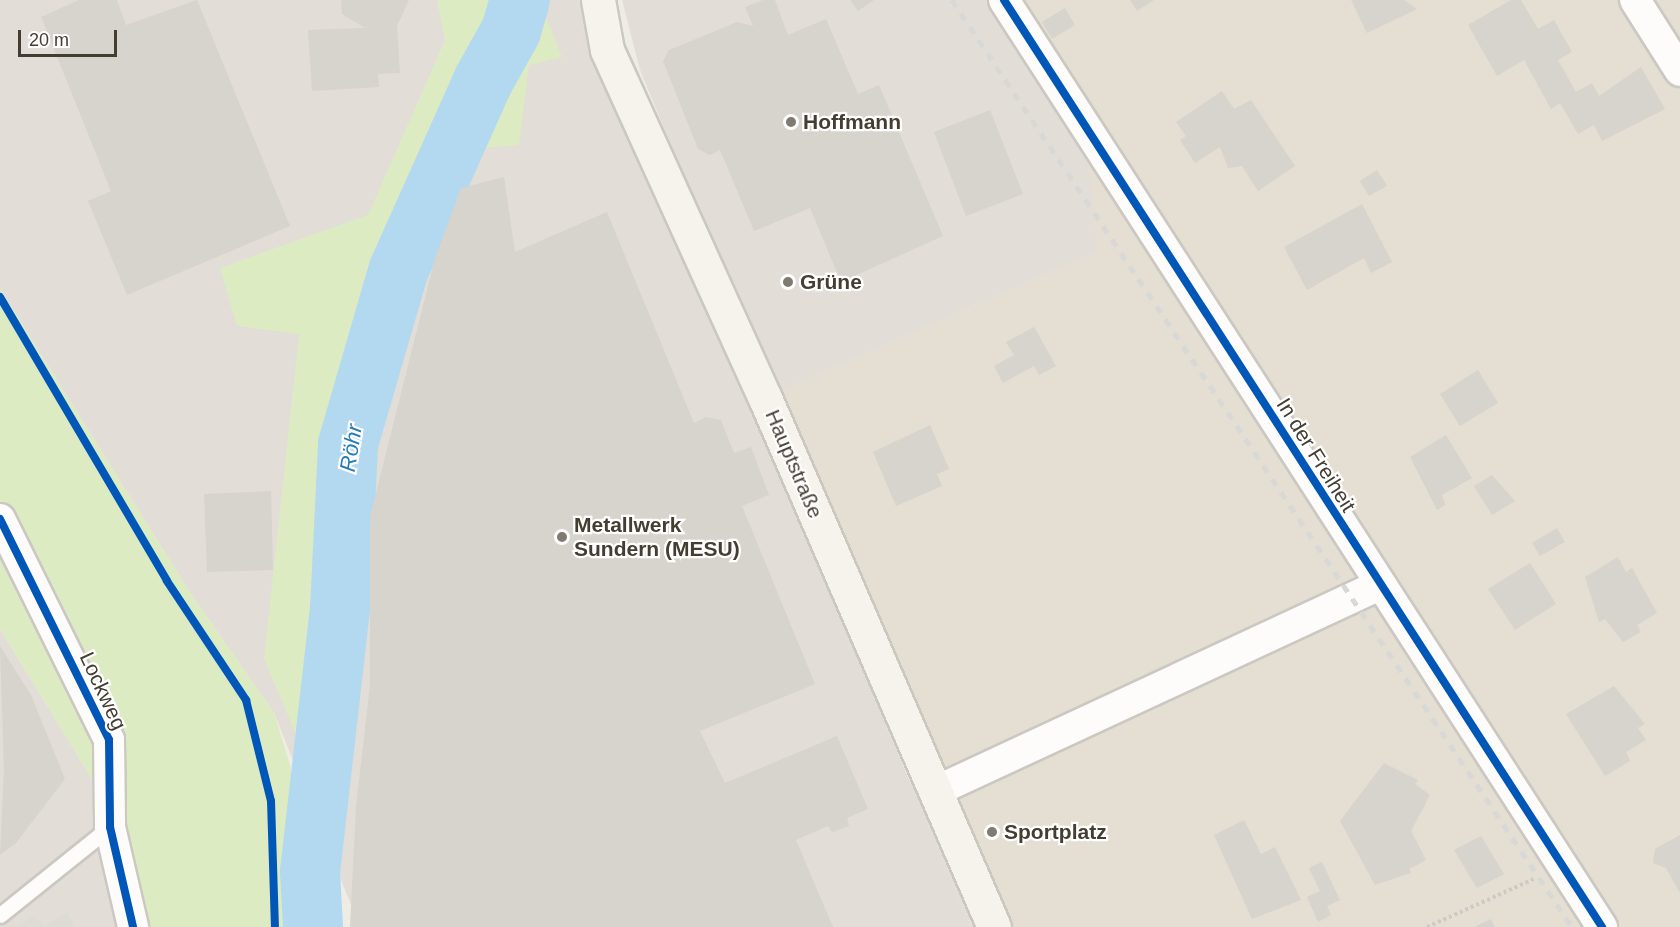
<!DOCTYPE html>
<meta charset="utf-8">
<style>
body{margin:0}
#map{position:relative;width:1680px;height:927px;overflow:hidden;background:#efece6;font-family:Arial,sans-serif}
div>[style]{position:absolute}
.residential>*{inset:0;background:#e4ded3}
.industrial>*{inset:0;background:#e2ddd7}
.green>*{inset:0;background:#ddebc3}
.parking>*{inset:0;background:#dedbd6}
.river>*{height:60px;margin:-30px;padding:0 30px;transform-origin:30px;border-radius:30px;background:#b3d9f0}
.building>*{inset:0;background:#d7d3cd}
.path>*{height:4px;margin-top:-2px;transform-origin:0;background:repeating-linear-gradient(90deg,#cdcac6 0 3px,transparent 0 6px)}
.roads{filter:drop-shadow(2px 0 #cbc8c2) drop-shadow(-2px 0 #cbc8c2) drop-shadow(0 2px #cbc8c2) drop-shadow(0 -2px #cbc8c2)}
.lane>*{height:15px;margin:-7.5px;padding:0 7.5px;transform-origin:7.5px;border-radius:7.5px;background:#fdfcfb}
.street>*{height:30px;margin:-15px;padding:0 15px;transform-origin:15px;border-radius:15px;background:#fdfcfb}
.secondary>*{height:33px;margin:-16.5px;padding:0 16.5px;transform-origin:16.5px;border-radius:16.5px;background:#f6f3ed}
.rail>*{height:4.5px;margin-top:-2.25px;transform-origin:0;background:repeating-linear-gradient(90deg,#d8d8d7 0 8px,transparent 0 16px)}
.cycleway>*{height:8px;margin:-4px;padding:0 4px;transform-origin:4px;border-radius:4px;background:#0057b8}
.dots>*{width:16px;height:16px;translate:-50% -50%;box-sizing:border-box;border:3px solid #fff;border-radius:50%}
span{translate:-50% -50%;white-space:nowrap;text-align:center;line-height:1.15;-webkit-text-stroke:4.5px #fff;paint-order:stroke}
.poi-label{font-size:21px;color:#443d32;font-weight:700}
.left{translate:0 -50%;text-align:left}
.street-label{font-size:21px;color:#443d32}
.water-label{font-size:22px;color:#257cb7;font-style:italic}
.scale{position:absolute;left:18px;top:30px;width:99px;height:27px;box-sizing:border-box;border:3px solid #443d32;border-top:0;padding-left:8px;font-size:18px;line-height:21px;white-space:nowrap;color:#443d32;-webkit-text-stroke:4px #fff;paint-order:stroke}
</style>
<div id="map">
<div class="residential">
<i style="clip-path:polygon(990px 0,1680px 0,1680px 927px,971px 927px,910px 783px,945px 766px,774px 394px,1097px 252px)"></i>
</div>
<div class="industrial">
<i style="clip-path:polygon(0 0,581px 0,971px 927px,360px 927px,274px 713px,189px 591px,0 289px)"></i>
<i style="clip-path:polygon(622px 0,990px 0,1087px 150px,1097px 252px,774px 394px,640px 70px)"></i>
<i style="clip-path:polygon(0 629px,130px 841px,146px 927px,0 927px)"></i>
</div>
<div class="green">
<i style="clip-path:polygon(437px 0,539px 0,562px 57px,529px 65px,519px 145px,460px 150px,359px 482px,329px 813px,264px 659px,299px 334px,237px 326px,220px 268px,368px 215px,445px 40px)"></i>
<i style="clip-path:polygon(0 289px,189px 591px,274px 713px,340px 927px,146px 927px,130px 841px,0 629px)"></i>
</div>
<div class="parking">
<i style="clip-path:polygon(67px 912px,75px 927px,18px 927px,32px 916px,45px 926px)"></i>
</div>
<div class="river">
<i style="left:313px;top:927px;width:55px;rotate:-93.1deg"></i>
<i style="left:310px;top:872px;width:265px;rotate:-83.5deg"></i>
<i style="left:340px;top:609px;width:165px;rotate:-87.2deg"></i>
<i style="left:348px;top:444px;width:182px;rotate:-73.8deg"></i>
<i style="left:399px;top:269px;width:206px;rotate:-65.9deg"></i>
<i style="left:483px;top:81px;width:57px;rotate:-60.8deg"></i>
<i style="left:511px;top:31px;width:32px;rotate:-74deg"></i>
</div>
<div class="building">
<i style="clip-path:polygon(79px 0,117px 0,126px 25px,197px 0,290px 226px,127px 295px,88px 201px,111px 191px,41px 17px)"></i>
<i style="clip-path:polygon(341px 0,409px 0,397px 26px,400px 73px,378px 74px,379px 87px,312px 91px,308px 30px,365px 28px,342px 14px)"></i>
<i style="clip-path:polygon(763px 0,775px 0,788px 35px,826px 19px,858px 94px,879px 85px,943px 236px,841px 282px,810px 208px,754px 231px,720px 150px,710px 155px,698px 149px,663px 61px,669px 50px,737px 22px,753px 26px,745px 7px)"></i>
<i style="clip-path:polygon(850px 0,874px 0,858px 11px)"></i>
<i style="clip-path:polygon(1130px 0,1154px 0,1137px 11px)"></i>
<i style="clip-path:polygon(1351px 0,1404px 0,1417px 9px,1367px 33px)"></i>
<i style="clip-path:polygon(1511px 0,1521px 0,1538px 29px,1554px 20px,1572px 52px,1558px 60px,1576px 92px,1592px 83px,1599px 96px,1641px 67px,1665px 109px,1602px 141px,1594px 125px,1578px 134px,1560px 103px,1551px 109px,1524px 60px,1497px 76px,1468px 25px)"></i>
<i style="clip-path:polygon(1065px 8px,1075px 25px,1052px 39px,1042px 22px)"></i>
<i style="clip-path:polygon(1222px 91px,1234px 109px,1251px 100px,1295px 166px,1258px 191px,1242px 166px,1228px 168px,1220px 147px,1195px 163px,1180px 140px,1186px 136px,1176px 122px)"></i>
<i style="clip-path:polygon(990px 110px,1023px 194px,966px 216px,934px 132px)"></i>
<i style="clip-path:polygon(1377px 170px,1387px 186px,1369px 196px,1360px 181px)"></i>
<i style="clip-path:polygon(504px 177px,515px 252px,607px 212px,694px 423px,706px 417px,721px 420px,734px 453px,751px 447px,769px 495px,742px 506px,815px 684px,700px 731px,725px 783px,837px 736px,868px 809px,847px 818px,849px 826px,832px 832px,828px 826px,796px 840px,833px 927px,350px 927px,356px 806px,370px 685px,370px 517px,435px 258px,461px 188px)"></i>
<i style="clip-path:polygon(1362px 204px,1392px 262px,1371px 273px,1364px 258px,1307px 290px,1284px 247px)"></i>
<i style="clip-path:polygon(1034px 327px,1056px 366px,1039px 375px,1034px 366px,1003px 383px,994px 366px,1014px 355px,1006px 342px)"></i>
<i style="clip-path:polygon(1478px 370px,1498px 403px,1460px 426px,1440px 394px)"></i>
<i style="clip-path:polygon(930px 425px,949px 469px,937px 474px,942px 486px,896px 506px,873px 452px)"></i>
<i style="clip-path:polygon(1446px 435px,1472px 478px,1442px 495px,1445px 505px,1437px 510px,1410px 457px)"></i>
<i style="clip-path:polygon(1492px 475px,1515px 501px,1492px 515px,1474px 486px)"></i>
<i style="clip-path:polygon(271px 491px,273px 570px,207px 572px,204px 494px)"></i>
<i style="clip-path:polygon(1557px 528px,1565px 542px,1540px 556px,1532px 543px)"></i>
<i style="clip-path:polygon(1618px 557px,1626px 572px,1632px 568px,1657px 613px,1637px 625px,1641px 632px,1623px 642px,1605px 619px,1599px 622px,1585px 577px)"></i>
<i style="clip-path:polygon(1530px 563px,1556px 604px,1515px 630px,1488px 589px)"></i>
<i style="clip-path:polygon(0 646px,31px 695px,65px 779px,16px 843px,0 855px,4px 770px)"></i>
<i style="clip-path:polygon(1614px 686px,1645px 724px,1638px 728px,1646px 740px,1626px 752px,1630px 761px,1605px 776px,1566px 714px)"></i>
<i style="clip-path:polygon(1384px 763px,1418px 780px,1415px 784px,1430px 795px,1411px 831px,1426px 860px,1409px 869px,1411px 873px,1375px 885px,1340px 821px)"></i>
<i style="clip-path:polygon(1244px 820px,1261px 854px,1275px 847px,1301px 900px,1252px 919px,1214px 835px)"></i>
<i style="clip-path:polygon(1680px 835px,1680px 893px,1666px 868px,1653px 863px,1655px 849px)"></i>
<i style="clip-path:polygon(1481px 836px,1504px 874px,1477px 888px,1454px 850px)"></i>
<i style="clip-path:polygon(1322px 862px,1340px 900px,1327px 906px,1331px 915px,1318px 922px,1307px 897px,1320px 891px,1309px 868px)"></i>
<i style="clip-path:polygon(1491px 919px,1495px 927px,1474px 927px)"></i>
</div>
<div class="path">
<i style="left:1427px;top:927px;width:117px;rotate:-24.2deg"></i>
</div>
<div class="roads">
<div class="lane">
<i style="left:0;top:915px;width:141px;rotate:-38.7deg"></i>
</div>
<div class="street">
<i style="left:1004px;top:0;width:1103px;rotate:57.17deg"></i>
<i style="left:1635px;top:0;width:84px;rotate:57.6deg"></i>
<i style="left:0;top:519px;width:246px;rotate:63.7deg"></i>
<i style="left:109px;top:740px;width:87px;rotate:89.3deg"></i>
<i style="left:110px;top:827px;width:103px;rotate:77deg"></i>
<i style="left:936px;top:791px;width:487px;rotate:-24.9deg"></i>
</div>
<div class="secondary">
<i style="left:598px;top:0;width:51px;rotate:79.8deg"></i>
<i style="left:607px;top:50px;width:382px;rotate:65.6deg"></i>
<i style="left:765px;top:398px;width:576px;rotate:66.59deg"></i>
</div>
</div>
<div class="rail">
<i style="left:952px;top:0;width:1115px;rotate:56.22deg"></i>
</div>
<div class="cycleway">
<i style="left:1004px;top:0;width:1103px;rotate:57.17deg"></i>
<i style="left:0;top:297px;width:329px;rotate:59.5deg"></i>
<i style="left:167px;top:581px;width:143px;rotate:56.4deg"></i>
<i style="left:246px;top:700px;width:104px;rotate:76.1deg"></i>
<i style="left:271px;top:801px;width:126px;rotate:88.2deg"></i>
<i style="left:0;top:519px;width:246px;rotate:63.7deg"></i>
<i style="left:109px;top:740px;width:87px;rotate:89.3deg"></i>
<i style="left:110px;top:827px;width:103px;rotate:77deg"></i>
</div>
<div class="dots">
<i style="left:791px;top:122px;background:#807a71"></i>
<i style="left:788px;top:282px;background:#807a71"></i>
<i style="left:562px;top:537px;background:#807a71"></i>
<i style="left:992px;top:832px;background:#807a71"></i>
</div>
<div class="poi-label">
<span class="left" style="left:803px;top:122px">Hoffmann</span>
<span class="left" style="left:800px;top:282px">Grüne</span>
<span class="left" style="left:574px;top:537px">Metallwerk<br>Sundern (MESU)</span>
<span class="left" style="left:1004px;top:832px">Sportplatz</span>
</div>
<div class="street-label">
<span style="left:1316px;top:455px;rotate:58deg">In der Freiheit</span>
<span style="left:794px;top:464px;rotate:67deg">Hauptstraße</span>
<span style="left:103px;top:691px;rotate:65deg">Lockweg</span>
</div>
<div class="water-label">
<span style="left:351px;top:448px;rotate:-81deg">Röhr</span>
</div>
<div class="scale">20 m</div>
</div>
